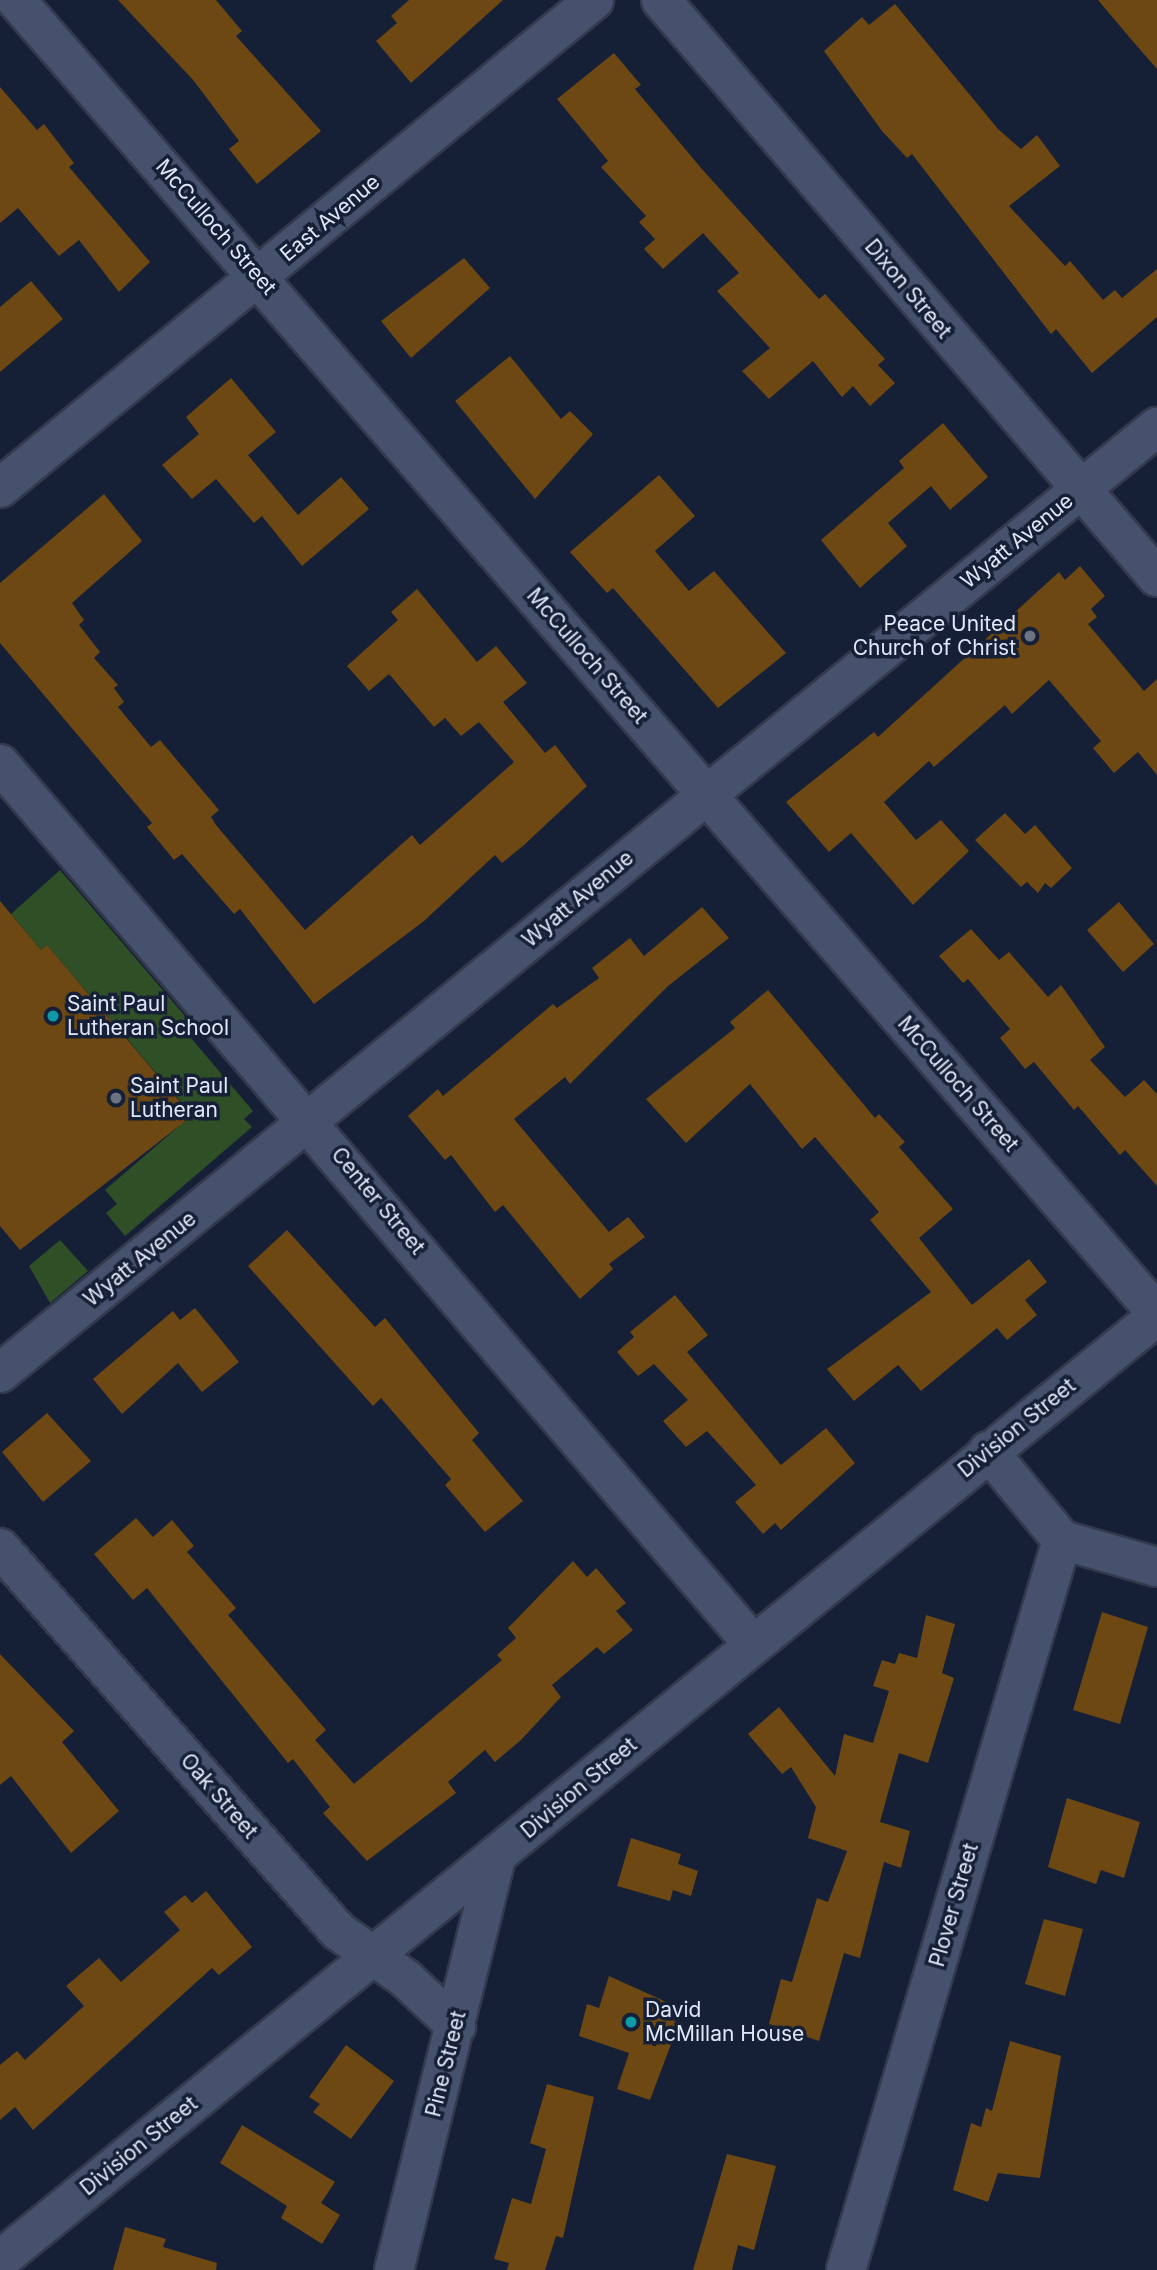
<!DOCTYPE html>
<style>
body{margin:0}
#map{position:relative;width:1157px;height:2270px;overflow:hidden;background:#151f36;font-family:Inter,sans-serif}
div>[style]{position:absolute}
.green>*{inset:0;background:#2f4f26}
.building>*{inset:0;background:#6d4812}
.roads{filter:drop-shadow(2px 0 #34394d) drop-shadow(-2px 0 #34394d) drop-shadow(0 2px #34394d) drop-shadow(0 -2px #34394d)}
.minor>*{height:38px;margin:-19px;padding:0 19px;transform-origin:19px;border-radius:19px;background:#46526d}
.tertiary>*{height:38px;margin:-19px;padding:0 19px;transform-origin:19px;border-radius:19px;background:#46526d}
.secondary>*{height:38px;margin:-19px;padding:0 19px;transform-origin:19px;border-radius:19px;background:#46526d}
.dots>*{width:19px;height:19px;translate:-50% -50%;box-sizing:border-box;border:4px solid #151f36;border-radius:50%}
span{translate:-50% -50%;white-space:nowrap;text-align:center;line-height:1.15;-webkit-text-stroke:7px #151f36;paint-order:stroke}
.street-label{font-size:21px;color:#e0e7f8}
.poi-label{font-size:21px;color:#e0e7f8}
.right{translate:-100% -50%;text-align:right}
.left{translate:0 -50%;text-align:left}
</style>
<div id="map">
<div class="green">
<i style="clip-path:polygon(60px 870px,191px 1023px,191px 1038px,253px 1111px,244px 1119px,252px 1127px,125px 1236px,106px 1213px,117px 1204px,105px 1190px,192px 1115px,47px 945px,41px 950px,11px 914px)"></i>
<i style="clip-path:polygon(60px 1240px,88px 1271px,50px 1303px,29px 1266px)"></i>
</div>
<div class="building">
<i style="clip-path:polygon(118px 0,216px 0,242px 31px,236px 36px,321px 131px,257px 184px,229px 149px,239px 141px,194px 81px)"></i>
<i style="clip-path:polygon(409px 0,503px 0,411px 83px,376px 41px,397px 23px,391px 16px)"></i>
<i style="clip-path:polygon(1098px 0,1157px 0,1157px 69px,1130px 38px)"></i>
<i style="clip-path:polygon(895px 4px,998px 129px,1021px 149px,1037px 135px,1060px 166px,1009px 206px,1065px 266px,1070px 261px,1103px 300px,1115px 290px,1122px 298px,1157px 269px,1157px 317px,1092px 373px,1056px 329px,1051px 334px,912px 154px,907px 158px,882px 131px,824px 51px,862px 17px,869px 25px)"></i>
<i style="clip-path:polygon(614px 53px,641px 85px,635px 89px,701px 168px,819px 299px,825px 294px,885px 359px,878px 365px,895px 383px,870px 406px,853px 386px,842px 397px,813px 361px,769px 399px,742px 371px,770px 348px,717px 291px,739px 273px,703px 233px,663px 269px,644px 249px,655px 239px,639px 222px,646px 216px,601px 167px,608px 161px,557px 99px)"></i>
<i style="clip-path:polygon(0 87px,37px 130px,44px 124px,74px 163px,69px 167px,150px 262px,119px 292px,79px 240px,59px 256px,18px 208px,0 223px)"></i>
<i style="clip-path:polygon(464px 258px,490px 288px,411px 358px,381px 321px)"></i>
<i style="clip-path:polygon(31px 281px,63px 319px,0 372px,0 307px)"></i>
<i style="clip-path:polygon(510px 356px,561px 419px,570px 411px,593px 434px,535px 499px,455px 401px)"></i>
<i style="clip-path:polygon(231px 378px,276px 432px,248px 455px,298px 515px,341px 477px,369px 509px,302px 566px,262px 516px,254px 523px,216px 479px,192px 499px,162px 465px,199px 434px,186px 417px)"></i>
<i style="clip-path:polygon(943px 423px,988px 477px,950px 510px,931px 486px,888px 523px,907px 546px,860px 588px,821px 540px,904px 468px,899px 461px)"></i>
<i style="clip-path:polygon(659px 475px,695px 516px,655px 551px,689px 591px,714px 571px,786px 653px,718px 708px,613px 588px,607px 593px,570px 552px)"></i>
<i style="clip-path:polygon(104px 494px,142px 541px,72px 603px,84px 620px,79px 625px,100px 652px,94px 658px,118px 685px,114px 688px,124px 702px,118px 707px,151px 747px,160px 740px,219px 810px,211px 817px,216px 825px,305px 930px,412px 835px,420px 845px,514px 762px,479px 722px,461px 736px,445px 718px,434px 727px,389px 674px,369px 691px,347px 666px,398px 620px,391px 612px,417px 589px,477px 662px,496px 646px,527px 683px,503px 702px,545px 753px,555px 745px,587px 786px,524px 845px,502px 863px,495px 855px,424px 921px,314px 1004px,240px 909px,234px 914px,182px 854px,174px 860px,147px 827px,152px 823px,0 643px,0 583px)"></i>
<i style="clip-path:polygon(1080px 566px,1105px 596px,1091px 609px,1097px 617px,1088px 624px,1144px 691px,1157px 679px,1157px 775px,1138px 752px,1114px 773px,1093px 748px,1101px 741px,1049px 680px,1012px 714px,1005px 705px,934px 767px,929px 761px,884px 802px,916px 840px,941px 820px,969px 851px,913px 905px,851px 833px,829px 852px,786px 802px,874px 732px,878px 737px,1059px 572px,1065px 580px)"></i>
<i style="clip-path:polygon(1005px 813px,1025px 834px,1035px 825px,1072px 868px,1051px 888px,1045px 883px,1038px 893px,1027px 882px,1021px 887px,975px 840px)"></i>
<i style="clip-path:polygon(0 901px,41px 950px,47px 945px,192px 1116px,20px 1250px,0 1226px)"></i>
<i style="clip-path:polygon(1119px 902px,1154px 944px,1123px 972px,1087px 930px)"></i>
<i style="clip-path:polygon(702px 907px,729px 938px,668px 986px,570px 1084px,565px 1077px,514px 1119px,609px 1232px,628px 1217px,645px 1237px,609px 1264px,613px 1269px,580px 1299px,503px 1205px,495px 1212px,451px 1155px,445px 1160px,408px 1116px,438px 1089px,443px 1096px,553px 1004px,557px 1008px,599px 978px,592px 968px,630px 938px,644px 956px)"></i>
<i style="clip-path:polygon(971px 929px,999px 960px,1009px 952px,1048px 997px,1061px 985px,1105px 1047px,1090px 1060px,1125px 1097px,1144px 1080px,1157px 1094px,1157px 1186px,1125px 1150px,1120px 1155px,1078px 1106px,1074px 1110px,1034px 1062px,1025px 1069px,1000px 1038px,1010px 1029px,968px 979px,963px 983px,939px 956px)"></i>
<i style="clip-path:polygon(768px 990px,875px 1118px,879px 1114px,905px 1142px,899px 1147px,953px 1209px,919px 1238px,972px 1305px,1029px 1259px,1047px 1282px,1025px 1300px,1037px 1315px,1007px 1340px,997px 1328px,921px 1391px,898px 1365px,854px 1401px,827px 1369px,931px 1292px,870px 1220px,879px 1212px,815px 1137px,802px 1149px,750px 1084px,686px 1143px,646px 1099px,735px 1028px,730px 1022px)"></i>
<i style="clip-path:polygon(287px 1230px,375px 1327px,385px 1318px,479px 1433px,472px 1440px,523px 1501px,485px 1532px,445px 1485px,451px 1479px,381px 1398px,373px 1406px,248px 1266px)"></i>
<i style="clip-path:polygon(675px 1295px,708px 1335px,687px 1352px,781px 1465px,826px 1428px,855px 1463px,781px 1530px,775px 1523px,763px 1534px,735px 1502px,756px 1485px,707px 1431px,686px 1447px,663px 1421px,688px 1400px,654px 1364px,638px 1376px,617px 1352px,634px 1337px,630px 1332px)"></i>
<i style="clip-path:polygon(195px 1308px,239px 1362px,202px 1392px,178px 1363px,122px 1414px,93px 1379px,173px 1311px,180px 1320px)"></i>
<i style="clip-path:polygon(47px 1413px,91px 1461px,43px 1502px,2px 1452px)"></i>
<i style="clip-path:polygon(136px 1518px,153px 1537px,172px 1520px,194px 1546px,187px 1552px,236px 1608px,228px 1615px,326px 1730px,315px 1740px,354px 1784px,502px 1660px,497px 1655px,516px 1638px,508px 1628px,573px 1561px,587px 1577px,596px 1568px,626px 1603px,616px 1611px,633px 1630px,604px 1654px,597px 1647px,552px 1685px,561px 1697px,521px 1740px,495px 1762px,485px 1750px,448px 1782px,456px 1793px,367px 1861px,323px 1813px,330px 1807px,293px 1759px,288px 1763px,147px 1588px,133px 1600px,94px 1554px)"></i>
<i style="clip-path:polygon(1102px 1612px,1148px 1627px,1120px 1724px,1073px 1710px)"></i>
<i style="clip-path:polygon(926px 1615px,955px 1624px,942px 1673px,954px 1678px,928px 1763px,899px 1753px,880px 1822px,910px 1831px,901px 1868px,884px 1862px,860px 1958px,844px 1953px,819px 2041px,769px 2024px,781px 1979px,792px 1982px,817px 1898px,828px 1902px,847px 1851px,808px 1838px,816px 1807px,791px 1767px,782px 1774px,748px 1734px,779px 1707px,835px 1776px,844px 1734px,873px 1743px,889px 1691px,873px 1686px,882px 1660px,895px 1664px,899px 1653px,917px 1658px)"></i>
<i style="clip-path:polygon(0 1654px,74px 1731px,62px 1742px,119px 1811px,71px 1853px,11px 1776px,0 1785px)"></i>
<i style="clip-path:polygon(1067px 1798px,1140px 1822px,1124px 1878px,1101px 1870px,1096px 1884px,1048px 1867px)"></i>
<i style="clip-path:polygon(631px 1838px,681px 1854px,678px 1864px,698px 1871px,691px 1896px,673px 1890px,670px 1901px,617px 1886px)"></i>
<i style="clip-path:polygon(206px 1891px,252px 1947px,219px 1975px,212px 1968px,33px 2130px,15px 2107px,0 2120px,0 2065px,17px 2051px,25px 2060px,84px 2006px,66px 1986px,99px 1958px,121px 1982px,180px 1930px,164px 1912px,185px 1895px,192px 1903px)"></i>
<i style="clip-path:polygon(1044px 1919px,1083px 1929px,1065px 1996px,1025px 1984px)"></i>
<i style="clip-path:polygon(609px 1976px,684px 2010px,650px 2100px,617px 2089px,629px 2053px,579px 2036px,587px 2004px,599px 2008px)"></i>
<i style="clip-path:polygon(1010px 2041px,1061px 2056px,1040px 2178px,998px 2173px,988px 2202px,953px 2190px,971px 2123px,981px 2127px,986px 2108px,992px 2111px)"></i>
<i style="clip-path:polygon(346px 2045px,394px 2081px,351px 2139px,313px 2112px,320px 2104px,309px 2097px)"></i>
<i style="clip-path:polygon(547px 2084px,594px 2097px,563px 2238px,556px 2236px,545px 2270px,507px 2270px,509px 2263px,494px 2259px,512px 2198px,531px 2204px,546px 2149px,530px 2143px)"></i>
<i style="clip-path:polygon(242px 2125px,335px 2182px,321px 2203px,340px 2215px,322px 2244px,281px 2218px,287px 2206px,220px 2163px)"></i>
<i style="clip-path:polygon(727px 2154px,776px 2166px,754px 2250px,738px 2245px,732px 2270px,693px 2270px)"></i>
<i style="clip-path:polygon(125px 2227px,166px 2239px,163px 2247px,217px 2263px,216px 2270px,113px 2270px)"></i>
</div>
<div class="roads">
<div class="minor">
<i style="left:16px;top:0;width:1739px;rotate:49.01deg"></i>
<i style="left:0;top:488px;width:769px;rotate:-39.4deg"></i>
<i style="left:0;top:764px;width:1157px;rotate:49.45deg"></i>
<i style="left:0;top:1373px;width:1495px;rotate:-39.27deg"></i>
<i style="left:988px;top:1451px;width:116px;rotate:50.3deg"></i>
<i style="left:1062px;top:1540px;width:99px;rotate:15.9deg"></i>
<i style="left:0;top:1548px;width:511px;rotate:48.57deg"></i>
<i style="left:338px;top:1931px;width:83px;rotate:35.2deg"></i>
<i style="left:406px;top:1979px;width:69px;rotate:43.2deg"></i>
<i style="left:394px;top:2270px;width:424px;rotate:-76.1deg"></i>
<i style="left:846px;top:2270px;width:761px;rotate:-73.52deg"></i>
</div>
<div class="tertiary">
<i style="left:661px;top:0;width:761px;rotate:49.32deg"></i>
</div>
<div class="secondary">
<i style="left:0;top:2260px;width:1493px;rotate:-39.21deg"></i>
</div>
</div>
<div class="dots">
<i style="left:1030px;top:636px;background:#6b7280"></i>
<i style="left:53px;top:1016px;background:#0f9aa8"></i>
<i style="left:116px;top:1098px;background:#6b7280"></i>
<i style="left:631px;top:2022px;background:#0f9aa8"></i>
</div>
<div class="street-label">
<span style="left:330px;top:218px;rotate:-40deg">East Avenue</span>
<span style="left:216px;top:227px;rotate:49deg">McCulloch Street</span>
<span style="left:908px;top:289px;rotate:50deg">Dixon Street</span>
<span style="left:1017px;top:541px;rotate:-39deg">Wyatt Avenue</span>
<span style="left:587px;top:656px;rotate:49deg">McCulloch Street</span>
<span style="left:578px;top:899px;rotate:-40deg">Wyatt Avenue</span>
<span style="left:958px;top:1084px;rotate:49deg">McCulloch Street</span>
<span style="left:378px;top:1201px;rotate:50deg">Center Street</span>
<span style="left:140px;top:1259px;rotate:-39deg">Wyatt Avenue</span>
<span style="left:1017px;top:1428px;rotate:-39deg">Division Street</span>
<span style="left:579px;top:1788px;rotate:-40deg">Division Street</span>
<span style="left:219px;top:1796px;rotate:49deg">Oak Street</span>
<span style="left:954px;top:1905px;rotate:-74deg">Plover Street</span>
<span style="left:446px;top:2064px;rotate:-76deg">Pine Street</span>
<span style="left:139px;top:2146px;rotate:-39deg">Division Street</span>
</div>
<div class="poi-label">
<span class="right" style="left:1016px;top:636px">Peace United<br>Church of Christ</span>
<span class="left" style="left:67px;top:1016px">Saint Paul<br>Lutheran School</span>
<span class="left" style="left:130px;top:1098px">Saint Paul<br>Lutheran</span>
<span class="left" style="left:645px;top:2022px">David<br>McMillan House</span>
</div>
</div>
